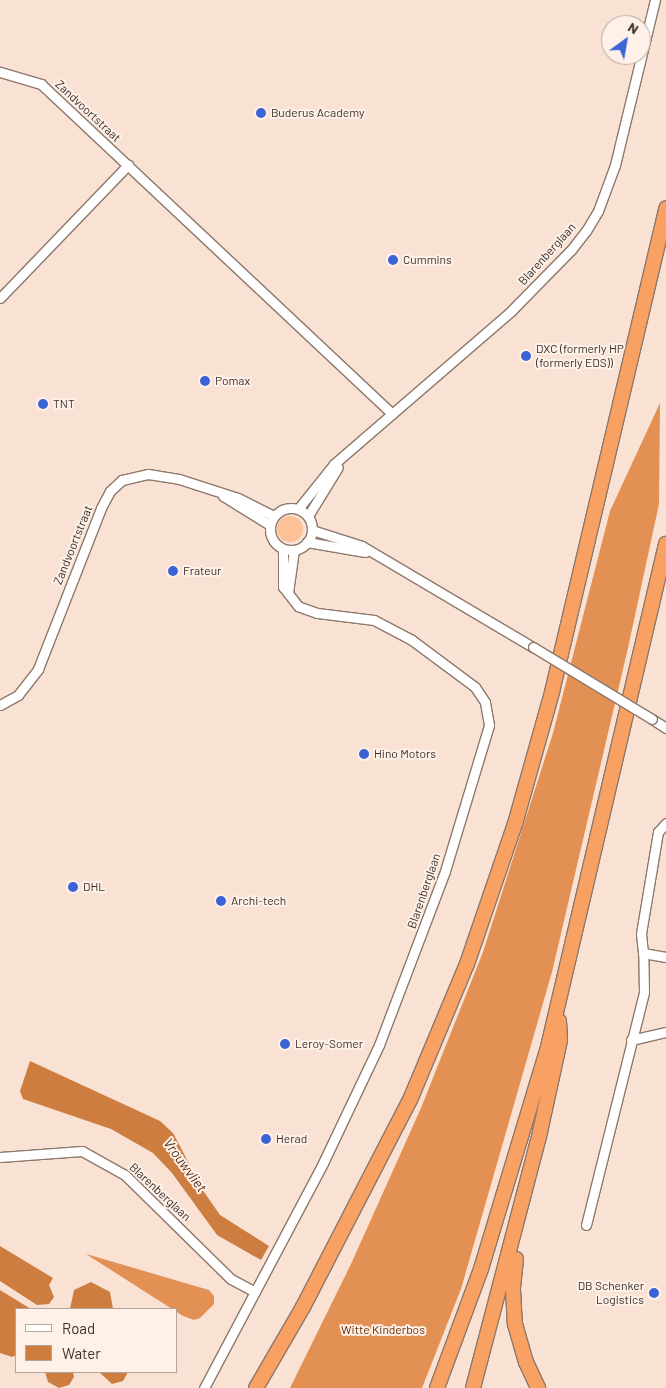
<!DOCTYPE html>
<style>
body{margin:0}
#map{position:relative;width:666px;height:1388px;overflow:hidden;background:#f9e2d3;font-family:Barlow,sans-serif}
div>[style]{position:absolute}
.green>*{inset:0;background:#fec197}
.round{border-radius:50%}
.forest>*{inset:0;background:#e39054}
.water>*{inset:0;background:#ce7d41}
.roads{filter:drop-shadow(1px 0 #8d786b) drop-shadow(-1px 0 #8d786b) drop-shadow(0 1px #8d786b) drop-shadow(0 -1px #8d786b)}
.minor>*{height:9px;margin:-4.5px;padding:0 4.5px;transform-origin:4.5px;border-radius:4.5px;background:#fff}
.minor>.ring{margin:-4.5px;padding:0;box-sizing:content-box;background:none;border:9px solid #fff;border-radius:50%}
.highway>*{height:14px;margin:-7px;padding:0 7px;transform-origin:7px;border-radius:7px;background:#f8a162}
.bridges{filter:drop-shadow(1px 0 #8d786b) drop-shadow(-1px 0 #8d786b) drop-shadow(0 1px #8d786b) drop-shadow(0 -1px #8d786b)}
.minor-bridge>*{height:9px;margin:-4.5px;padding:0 4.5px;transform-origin:4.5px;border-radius:4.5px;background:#fff}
.dots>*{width:14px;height:14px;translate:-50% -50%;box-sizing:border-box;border:2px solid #fff1e8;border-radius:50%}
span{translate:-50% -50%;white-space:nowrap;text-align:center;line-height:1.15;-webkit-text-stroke:4px #fff1e8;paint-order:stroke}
.street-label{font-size:12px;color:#3b322c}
.poi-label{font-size:12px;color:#3b322c}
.left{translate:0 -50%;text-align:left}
.right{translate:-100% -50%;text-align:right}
.park-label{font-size:12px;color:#653000}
.water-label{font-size:14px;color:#533118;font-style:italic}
.legend{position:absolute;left:15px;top:1308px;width:162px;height:65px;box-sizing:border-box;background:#fff1e8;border:1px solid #b1a59d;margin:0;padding:6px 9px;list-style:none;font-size:15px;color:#3b322c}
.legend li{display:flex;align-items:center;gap:10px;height:25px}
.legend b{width:25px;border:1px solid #b1a59d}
.north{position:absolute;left:601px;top:15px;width:50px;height:50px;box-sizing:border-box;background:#fff1e8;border:1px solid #b1a59d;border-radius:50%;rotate:32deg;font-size:14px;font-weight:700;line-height:20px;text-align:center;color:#3b322c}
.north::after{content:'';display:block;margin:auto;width:18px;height:22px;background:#3a64d5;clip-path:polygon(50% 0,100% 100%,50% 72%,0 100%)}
</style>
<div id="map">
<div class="green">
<i class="round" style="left:277px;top:516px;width:26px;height:26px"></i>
</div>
<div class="forest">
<i style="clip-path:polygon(660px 403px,659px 504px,628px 648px,552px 972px,461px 1289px,422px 1388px,290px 1388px,351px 1264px,421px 1108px,483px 952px,553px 733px,610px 511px)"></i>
<i style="clip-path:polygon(86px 1254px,209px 1290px,214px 1296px,214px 1304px,200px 1318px,194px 1320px,183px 1316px)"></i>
</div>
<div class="water">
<i style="clip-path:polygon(30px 1061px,160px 1121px,173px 1133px,204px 1192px,220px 1215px,269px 1246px,261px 1260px,217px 1235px,172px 1173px,153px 1153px,111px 1129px,23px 1099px,20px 1091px)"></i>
<i style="clip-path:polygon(0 1246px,53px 1278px,49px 1285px,54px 1297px,49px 1304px,37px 1305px,0 1281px)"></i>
<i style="clip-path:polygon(91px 1282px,110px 1292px,113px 1309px,70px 1309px,74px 1290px)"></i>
<i style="clip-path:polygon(0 1290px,31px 1309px,16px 1309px,16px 1355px,12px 1357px,0 1353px)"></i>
<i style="clip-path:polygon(45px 1372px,73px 1372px,74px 1377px,69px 1385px,59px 1388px,48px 1382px)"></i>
<i style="clip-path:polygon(99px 1372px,128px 1372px,123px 1381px,112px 1384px)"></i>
</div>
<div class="roads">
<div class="minor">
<i style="left:0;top:72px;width:43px;rotate:16.3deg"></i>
<i style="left:41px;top:84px;width:482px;rotate:43.2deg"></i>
<i style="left:0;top:298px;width:185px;rotate:-46.1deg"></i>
<i style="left:223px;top:496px;width:55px;rotate:31.7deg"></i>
<i class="ring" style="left:270px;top:508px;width:33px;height:33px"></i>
<i style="left:298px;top:509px;width:58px;rotate:-51.3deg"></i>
<i style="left:334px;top:464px;width:234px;rotate:-40.8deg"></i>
<i style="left:511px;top:311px;width:86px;rotate:-45.5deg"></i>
<i style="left:571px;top:250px;width:24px;rotate:-52deg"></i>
<i style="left:586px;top:231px;width:23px;rotate:-59deg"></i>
<i style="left:598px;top:211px;width:49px;rotate:-69.7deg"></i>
<i style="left:615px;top:165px;width:170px;rotate:-76.4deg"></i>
<i style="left:308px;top:516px;width:57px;rotate:-58.5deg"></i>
<i style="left:312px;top:530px;width:52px;rotate:17.7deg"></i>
<i style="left:362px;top:546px;width:199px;rotate:30.6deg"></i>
<i style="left:307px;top:542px;width:59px;rotate:9.8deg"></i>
<i style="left:288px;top:593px;width:43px;rotate:-82.1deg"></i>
<i style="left:0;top:705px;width:21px;rotate:-29deg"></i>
<i style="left:18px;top:695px;width:33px;rotate:-52deg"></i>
<i style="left:38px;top:669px;width:173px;rotate:-68.6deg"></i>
<i style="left:101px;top:508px;width:19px;rotate:-62deg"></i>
<i style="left:110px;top:491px;width:16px;rotate:-43deg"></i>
<i style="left:122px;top:480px;width:27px;rotate:-13deg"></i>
<i style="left:148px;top:474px;width:31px;rotate:9deg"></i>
<i style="left:179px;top:479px;width:62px;rotate:17.9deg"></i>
<i style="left:238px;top:498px;width:40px;rotate:26.6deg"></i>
<i style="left:652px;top:719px;width:17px;rotate:33deg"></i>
<i style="left:666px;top:823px;width:12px;rotate:132deg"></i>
<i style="left:658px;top:832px;width:103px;rotate:99.5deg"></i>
<i style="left:641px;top:934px;width:19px;rotate:84deg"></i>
<i style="left:643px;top:953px;width:23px;rotate:10deg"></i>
<i style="left:631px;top:1040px;width:36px;rotate:-13deg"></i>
<i style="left:0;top:1157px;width:82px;rotate:-4.2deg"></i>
<i style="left:82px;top:1151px;width:49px;rotate:29.2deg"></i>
<i style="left:125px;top:1175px;width:148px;rotate:44.5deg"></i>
<i style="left:231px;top:1279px;width:27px;rotate:28deg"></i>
<i style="left:586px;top:1225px;width:240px;rotate:-76deg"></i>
<i style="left:644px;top:992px;width:39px;rotate:-91deg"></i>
<i style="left:204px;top:1388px;width:255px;rotate:-62.1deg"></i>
<i style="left:323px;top:1163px;width:131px;rotate:-64.6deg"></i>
<i style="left:379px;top:1045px;width:186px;rotate:-69.2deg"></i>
<i style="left:445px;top:871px;width:152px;rotate:-73.2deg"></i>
<i style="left:489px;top:725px;width:23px;rotate:-100deg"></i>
<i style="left:485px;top:702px;width:18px;rotate:-124deg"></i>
<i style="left:475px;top:687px;width:79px;rotate:-143.3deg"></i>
<i style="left:412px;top:640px;width:43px;rotate:-152.2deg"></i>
<i style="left:374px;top:620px;width:57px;rotate:-173deg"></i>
<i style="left:317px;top:613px;width:20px;rotate:-160deg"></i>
<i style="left:298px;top:606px;width:24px;rotate:-128deg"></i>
<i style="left:283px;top:587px;width:38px;rotate:-90deg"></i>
</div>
<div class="highway">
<i style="left:516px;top:1259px;width:30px;rotate:96deg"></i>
<i style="left:513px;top:1289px;width:35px;rotate:87deg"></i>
<i style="left:515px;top:1324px;width:40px;rotate:74deg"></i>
<i style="left:526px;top:1362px;width:29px;rotate:65deg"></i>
<i style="left:256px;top:1388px;width:94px;rotate:-59.9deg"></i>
<i style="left:303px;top:1307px;width:233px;rotate:-62.7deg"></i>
<i style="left:410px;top:1100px;width:147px;rotate:-67.3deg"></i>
<i style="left:467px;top:964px;width:148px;rotate:-71.1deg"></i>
<i style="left:515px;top:824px;width:137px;rotate:-74.3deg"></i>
<i style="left:552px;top:692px;width:497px;rotate:-76.7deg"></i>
<i style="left:437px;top:1388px;width:127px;rotate:-69.7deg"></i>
<i style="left:481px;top:1269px;width:228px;rotate:-73.2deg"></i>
<i style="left:547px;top:1051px;width:521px;rotate:-76.79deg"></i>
<i style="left:473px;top:1388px;width:265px;rotate:-75.3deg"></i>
<i style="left:540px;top:1132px;width:94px;rotate:-77.7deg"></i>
<i style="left:560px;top:1040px;width:19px;rotate:-93deg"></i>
</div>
</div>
<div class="bridges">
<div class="minor-bridge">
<i style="left:533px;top:647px;width:139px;rotate:31.2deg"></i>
</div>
</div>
<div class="dots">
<i style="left:261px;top:113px;background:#3a64d5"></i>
<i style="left:393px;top:260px;background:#3a64d5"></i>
<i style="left:526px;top:356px;background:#3a64d5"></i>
<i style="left:205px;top:381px;background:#3a64d5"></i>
<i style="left:43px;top:404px;background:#3a64d5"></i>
<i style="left:173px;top:571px;background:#3a64d5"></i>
<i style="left:364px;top:754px;background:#3a64d5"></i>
<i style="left:73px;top:887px;background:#3a64d5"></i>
<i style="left:221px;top:901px;background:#3a64d5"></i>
<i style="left:285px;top:1044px;background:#3a64d5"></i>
<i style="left:266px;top:1139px;background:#3a64d5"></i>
<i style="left:654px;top:1293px;background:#3a64d5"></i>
</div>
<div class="street-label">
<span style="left:88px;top:111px;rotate:43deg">Zandvoortstraat</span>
<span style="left:547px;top:254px;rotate:-48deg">Blarenberglaan</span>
<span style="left:73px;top:545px;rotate:-68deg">Zandvoortstraat</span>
<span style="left:424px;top:891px;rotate:-71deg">Blarenberglaan</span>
<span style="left:160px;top:1192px;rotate:43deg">Blarenberglaan</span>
</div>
<div class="poi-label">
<span class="left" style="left:271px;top:113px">Buderus Academy</span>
<span class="left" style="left:403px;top:260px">Cummins</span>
<span class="left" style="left:536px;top:356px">DXC (formerly HP<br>(formerly EDS))</span>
<span class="left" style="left:215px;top:381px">Pomax</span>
<span class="left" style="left:53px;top:404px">TNT</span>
<span class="left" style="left:183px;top:571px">Frateur</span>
<span class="left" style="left:374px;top:754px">Hino Motors</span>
<span class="left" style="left:83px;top:887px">DHL</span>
<span class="left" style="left:231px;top:901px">Archi-tech</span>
<span class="left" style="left:295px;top:1044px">Leroy-Somer</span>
<span class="left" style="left:276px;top:1139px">Herad</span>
<span class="right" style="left:644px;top:1293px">DB Schenker<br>Logistics</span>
</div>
<div class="park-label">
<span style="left:383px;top:1330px">Witte Kinderbos</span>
</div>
<div class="water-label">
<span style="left:185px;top:1165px;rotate:54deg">Vrouwvliet</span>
</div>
<ul class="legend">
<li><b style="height:6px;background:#fff"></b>Road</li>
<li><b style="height:14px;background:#ce7d41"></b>Water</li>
</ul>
<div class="north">N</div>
</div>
